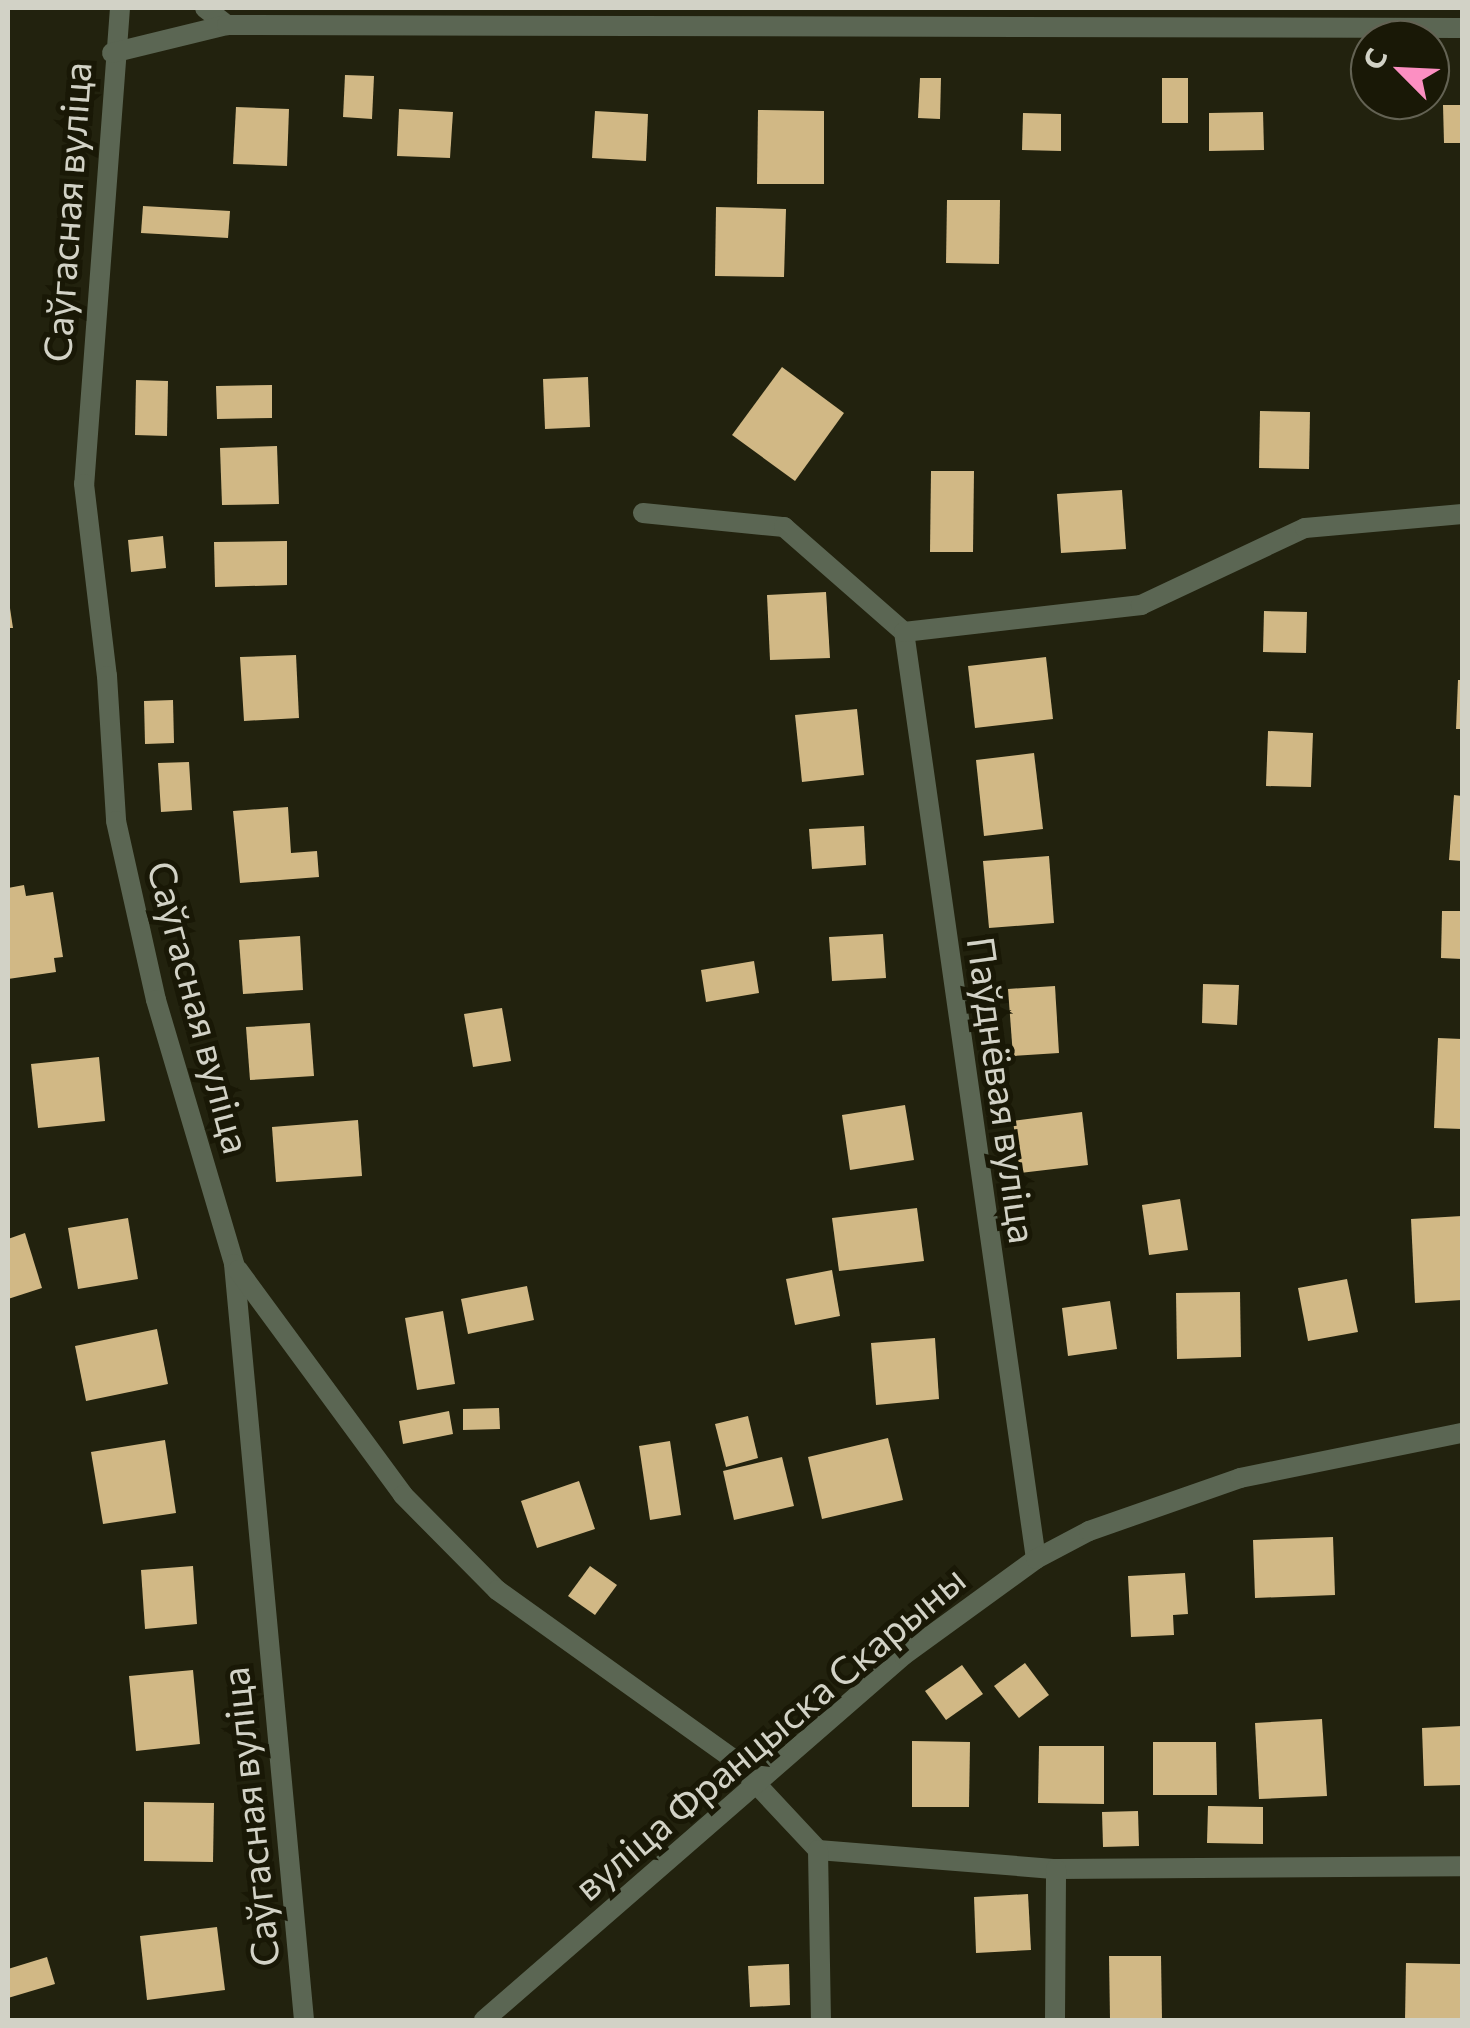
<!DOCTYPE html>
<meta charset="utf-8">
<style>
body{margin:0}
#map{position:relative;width:1470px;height:2028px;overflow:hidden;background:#22220e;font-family:Commissioner,sans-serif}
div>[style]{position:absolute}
.building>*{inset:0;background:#d1b885}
.service>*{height:20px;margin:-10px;padding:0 10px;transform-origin:10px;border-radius:10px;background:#5b6653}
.minor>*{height:20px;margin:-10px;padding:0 10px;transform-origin:10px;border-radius:10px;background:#5b6653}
span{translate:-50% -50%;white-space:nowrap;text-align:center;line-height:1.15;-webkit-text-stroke:10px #191806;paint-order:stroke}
.street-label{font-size:38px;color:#d2d2c6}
.frame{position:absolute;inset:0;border:10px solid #d2d2c6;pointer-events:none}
.north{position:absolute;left:1350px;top:20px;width:100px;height:100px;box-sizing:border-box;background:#191806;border:2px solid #636253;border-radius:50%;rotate:294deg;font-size:28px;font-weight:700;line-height:40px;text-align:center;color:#d2d2c6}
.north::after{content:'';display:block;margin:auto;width:35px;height:45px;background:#fc8fc2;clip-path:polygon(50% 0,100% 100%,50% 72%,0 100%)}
</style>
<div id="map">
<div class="building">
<i style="clip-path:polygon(345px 75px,374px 76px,372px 119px,343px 117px)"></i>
<i style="clip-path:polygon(920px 78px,941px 78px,940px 119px,918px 118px)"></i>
<i style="clip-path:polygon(1162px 78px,1188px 78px,1188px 123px,1162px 123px)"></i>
<i style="clip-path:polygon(1443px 105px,1462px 105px,1462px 143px,1444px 143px)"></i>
<i style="clip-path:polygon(236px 107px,289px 109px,287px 166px,233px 164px)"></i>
<i style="clip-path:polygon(399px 109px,453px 112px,450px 158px,397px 156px)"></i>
<i style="clip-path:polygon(758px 110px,824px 111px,824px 184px,757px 184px)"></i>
<i style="clip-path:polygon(595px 111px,648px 114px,646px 161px,592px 158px)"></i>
<i style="clip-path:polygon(1263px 112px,1264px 150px,1209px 151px,1209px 113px)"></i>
<i style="clip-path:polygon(1023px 113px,1061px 114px,1061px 151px,1022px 150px)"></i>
<i style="clip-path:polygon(947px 200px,1000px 200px,999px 264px,946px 263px)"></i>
<i style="clip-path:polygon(143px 206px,230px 211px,228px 238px,141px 233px)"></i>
<i style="clip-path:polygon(716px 207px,786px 209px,784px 277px,715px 276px)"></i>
<i style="clip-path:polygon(782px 367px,844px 413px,795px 481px,732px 435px)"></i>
<i style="clip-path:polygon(588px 377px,590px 427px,545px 429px,543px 379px)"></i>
<i style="clip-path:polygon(136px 380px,168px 381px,167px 436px,135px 435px)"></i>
<i style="clip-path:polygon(272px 385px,272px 418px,217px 419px,216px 386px)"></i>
<i style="clip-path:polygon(1260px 411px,1310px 412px,1309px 469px,1259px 468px)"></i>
<i style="clip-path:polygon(277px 446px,279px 504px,222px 505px,220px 448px)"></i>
<i style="clip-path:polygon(931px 471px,974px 471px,973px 552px,930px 552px)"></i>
<i style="clip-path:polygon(1122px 490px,1126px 549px,1061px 553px,1057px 494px)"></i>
<i style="clip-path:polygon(163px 536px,166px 568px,131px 572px,128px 540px)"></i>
<i style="clip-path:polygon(287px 541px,287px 585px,215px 587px,214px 542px)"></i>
<i style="clip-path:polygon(826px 592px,830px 658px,770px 660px,767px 595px)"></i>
<i style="clip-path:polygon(8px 595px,13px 628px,8px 628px)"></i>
<i style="clip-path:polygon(1264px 611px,1307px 612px,1306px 653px,1263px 652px)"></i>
<i style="clip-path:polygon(296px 655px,299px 718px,244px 721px,240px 657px)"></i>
<i style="clip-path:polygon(1046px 657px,1053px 719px,975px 728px,968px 666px)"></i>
<i style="clip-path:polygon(1458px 680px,1462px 680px,1462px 729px,1456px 729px)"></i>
<i style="clip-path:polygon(173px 700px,174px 743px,145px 744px,144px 701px)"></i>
<i style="clip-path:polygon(857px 709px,864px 775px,802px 782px,795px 715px)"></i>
<i style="clip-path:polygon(1268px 731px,1313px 733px,1311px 787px,1266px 786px)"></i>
<i style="clip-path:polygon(1034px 753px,1043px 829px,984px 836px,976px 760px)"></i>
<i style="clip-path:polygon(189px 762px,192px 810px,161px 812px,158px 763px)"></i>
<i style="clip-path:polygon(1454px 795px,1462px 796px,1462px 861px,1449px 860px)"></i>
<i style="clip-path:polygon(288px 807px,291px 853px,317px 851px,319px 877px,240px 883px,233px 811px)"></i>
<i style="clip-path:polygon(864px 826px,866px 865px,812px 869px,809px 829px)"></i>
<i style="clip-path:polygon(1049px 856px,1054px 923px,989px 928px,983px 861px)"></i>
<i style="clip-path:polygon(24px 885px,26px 896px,53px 892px,63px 957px,54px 958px,56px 972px,8px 979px,8px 888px)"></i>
<i style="clip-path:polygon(1442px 911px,1462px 911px,1462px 959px,1441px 958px)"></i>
<i style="clip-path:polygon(883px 934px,886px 978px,832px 981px,829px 937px)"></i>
<i style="clip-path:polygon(300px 936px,303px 990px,243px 994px,239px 940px)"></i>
<i style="clip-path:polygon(754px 961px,759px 993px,706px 1002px,701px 970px)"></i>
<i style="clip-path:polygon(1203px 984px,1239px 985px,1237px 1025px,1202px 1023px)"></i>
<i style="clip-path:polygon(1055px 986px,1059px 1053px,1013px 1056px,1008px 989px)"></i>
<i style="clip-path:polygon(502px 1008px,511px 1061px,473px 1067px,464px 1014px)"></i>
<i style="clip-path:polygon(310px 1023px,314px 1076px,250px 1080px,246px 1027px)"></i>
<i style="clip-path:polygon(1438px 1038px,1462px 1039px,1462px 1129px,1434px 1128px)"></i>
<i style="clip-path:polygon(99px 1057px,105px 1121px,38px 1128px,31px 1064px)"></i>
<i style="clip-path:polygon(905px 1105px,914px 1160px,850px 1170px,842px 1115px)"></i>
<i style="clip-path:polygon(1082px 1112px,1088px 1165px,1020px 1173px,1013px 1121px)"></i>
<i style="clip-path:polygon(358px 1120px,362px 1176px,276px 1182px,272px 1127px)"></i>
<i style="clip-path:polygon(1180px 1199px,1188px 1250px,1149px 1255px,1142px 1205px)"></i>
<i style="clip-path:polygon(917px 1208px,924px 1261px,839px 1271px,832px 1218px)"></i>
<i style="clip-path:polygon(1462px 1216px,1462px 1300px,1415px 1303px,1411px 1219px)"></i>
<i style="clip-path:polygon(128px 1218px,138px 1279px,78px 1289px,68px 1228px)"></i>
<i style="clip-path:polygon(25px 1233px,42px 1288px,8px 1299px,8px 1239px)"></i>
<i style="clip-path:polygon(832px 1270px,840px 1316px,795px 1325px,786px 1279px)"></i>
<i style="clip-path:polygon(1347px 1279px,1358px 1332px,1308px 1341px,1298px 1288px)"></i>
<i style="clip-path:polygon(527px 1286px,534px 1320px,468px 1334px,461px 1299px)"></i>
<i style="clip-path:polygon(1240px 1292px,1241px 1357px,1177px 1359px,1176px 1293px)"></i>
<i style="clip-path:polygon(1110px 1301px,1117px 1349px,1068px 1356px,1062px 1308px)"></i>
<i style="clip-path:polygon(443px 1311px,455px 1384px,417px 1390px,405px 1318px)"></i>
<i style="clip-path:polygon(157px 1329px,168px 1384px,86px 1401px,75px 1346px)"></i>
<i style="clip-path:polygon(935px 1338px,939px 1399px,876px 1405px,871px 1343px)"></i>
<i style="clip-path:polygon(499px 1408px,500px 1429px,463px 1430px,463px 1409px)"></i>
<i style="clip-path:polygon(449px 1411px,453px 1434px,403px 1444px,399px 1421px)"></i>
<i style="clip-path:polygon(748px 1416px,758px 1458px,726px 1467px,715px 1424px)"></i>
<i style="clip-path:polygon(888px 1438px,903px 1500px,822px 1519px,808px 1457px)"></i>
<i style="clip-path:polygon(165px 1440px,176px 1513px,103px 1524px,91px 1452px)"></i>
<i style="clip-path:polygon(670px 1441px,681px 1515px,650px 1520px,639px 1446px)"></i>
<i style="clip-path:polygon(782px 1457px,794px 1506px,734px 1520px,723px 1471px)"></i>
<i style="clip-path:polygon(579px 1481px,595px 1529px,537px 1548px,521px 1501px)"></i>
<i style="clip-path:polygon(1333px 1537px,1335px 1595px,1255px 1598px,1253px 1540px)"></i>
<i style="clip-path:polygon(193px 1566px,197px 1624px,145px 1629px,141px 1570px)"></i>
<i style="clip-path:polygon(590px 1566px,617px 1585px,595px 1615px,568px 1596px)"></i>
<i style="clip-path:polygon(1185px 1573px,1188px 1614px,1173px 1615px,1174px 1635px,1131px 1637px,1128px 1576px)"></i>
<i style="clip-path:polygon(1025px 1663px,1049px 1695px,1019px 1718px,994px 1686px)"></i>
<i style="clip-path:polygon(962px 1665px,983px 1694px,946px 1720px,925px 1691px)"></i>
<i style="clip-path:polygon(193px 1670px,200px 1744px,136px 1751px,129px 1676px)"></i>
<i style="clip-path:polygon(1322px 1719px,1327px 1796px,1259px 1799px,1255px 1723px)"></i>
<i style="clip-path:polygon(1462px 1726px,1462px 1785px,1424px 1786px,1422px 1728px)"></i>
<i style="clip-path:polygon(912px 1741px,970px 1742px,969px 1807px,912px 1807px)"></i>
<i style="clip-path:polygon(1153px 1742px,1216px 1742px,1217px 1795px,1153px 1795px)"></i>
<i style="clip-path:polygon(1039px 1746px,1104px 1746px,1104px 1804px,1038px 1803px)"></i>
<i style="clip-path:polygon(144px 1802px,214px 1803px,213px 1862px,144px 1861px)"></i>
<i style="clip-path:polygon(1208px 1806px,1263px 1807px,1263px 1844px,1207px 1843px)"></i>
<i style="clip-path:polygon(1138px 1811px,1139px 1846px,1103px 1847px,1102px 1812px)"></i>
<i style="clip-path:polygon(1028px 1894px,1031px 1950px,976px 1953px,974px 1897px)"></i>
<i style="clip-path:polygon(217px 1927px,225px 1990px,147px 2000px,140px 1936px)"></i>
<i style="clip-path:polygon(1109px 1956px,1161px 1956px,1162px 2020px,1110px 2020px)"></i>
<i style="clip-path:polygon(47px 1957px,55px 1984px,8px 1998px,8px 1969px)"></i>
<i style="clip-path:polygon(1406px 1963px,1462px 1964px,1462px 2020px,1405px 2020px)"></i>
<i style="clip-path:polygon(789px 1964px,790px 2005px,750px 2007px,748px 1966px)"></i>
</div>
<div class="service">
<i style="left:643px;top:513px;width:142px;rotate:5.7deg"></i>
<i style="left:784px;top:527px;width:159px;rotate:41.2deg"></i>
</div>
<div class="minor">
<i style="left:120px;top:8px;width:477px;rotate:94.3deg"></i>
<i style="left:84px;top:484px;width:193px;rotate:83.2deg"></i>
<i style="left:107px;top:676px;width:145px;rotate:86.4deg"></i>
<i style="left:116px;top:821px;width:183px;rotate:77.4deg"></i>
<i style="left:156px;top:1000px;width:275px;rotate:73.5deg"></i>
<i style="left:234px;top:1264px;width:759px;rotate:84.71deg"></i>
<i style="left:205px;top:8px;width:28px;rotate:38deg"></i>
<i style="left:112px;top:53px;width:118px;rotate:-13.7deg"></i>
<i style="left:227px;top:25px;width:1235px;rotate:0.14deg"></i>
<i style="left:238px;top:1270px;width:279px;rotate:53.7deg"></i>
<i style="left:403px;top:1495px;width:134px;rotate:45.3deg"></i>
<i style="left:497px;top:1590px;width:289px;rotate:35.6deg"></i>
<i style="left:732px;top:1758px;width:126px;rotate:46.9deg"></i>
<i style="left:818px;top:1850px;width:239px;rotate:4.6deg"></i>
<i style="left:1056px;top:1869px;width:406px;rotate:-0.4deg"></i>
<i style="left:1036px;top:1559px;width:936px;rotate:-98.1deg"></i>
<i style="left:904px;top:632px;width:239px;rotate:-6.5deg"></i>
<i style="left:1141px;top:605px;width:181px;rotate:-25.2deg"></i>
<i style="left:1305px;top:528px;width:158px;rotate:-5.1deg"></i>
<i style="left:818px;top:1850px;width:170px;rotate:89deg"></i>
<i style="left:484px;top:2020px;width:556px;rotate:-40.99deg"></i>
<i style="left:904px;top:1655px;width:163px;rotate:-36deg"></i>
<i style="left:1036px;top:1559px;width:60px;rotate:-27.8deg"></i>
<i style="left:1089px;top:1531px;width:160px;rotate:-19.3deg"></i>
<i style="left:1240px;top:1478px;width:227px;rotate:-11.5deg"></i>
<i style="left:1055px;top:2020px;width:151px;rotate:-89.6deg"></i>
</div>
<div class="street-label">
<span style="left:66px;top:212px;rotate:-86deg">Саўгасная вуліца</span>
<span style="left:200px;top:1007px;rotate:75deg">Саўгасная вуліца</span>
<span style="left:1003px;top:1090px;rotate:82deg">Паўднёвая вуліца</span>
<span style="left:769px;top:1732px;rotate:-40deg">вуліца Францыска Скарыны</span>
<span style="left:249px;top:1817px;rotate:-96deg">Саўгасная вуліца</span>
</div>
<div class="frame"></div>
<div class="north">С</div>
</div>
